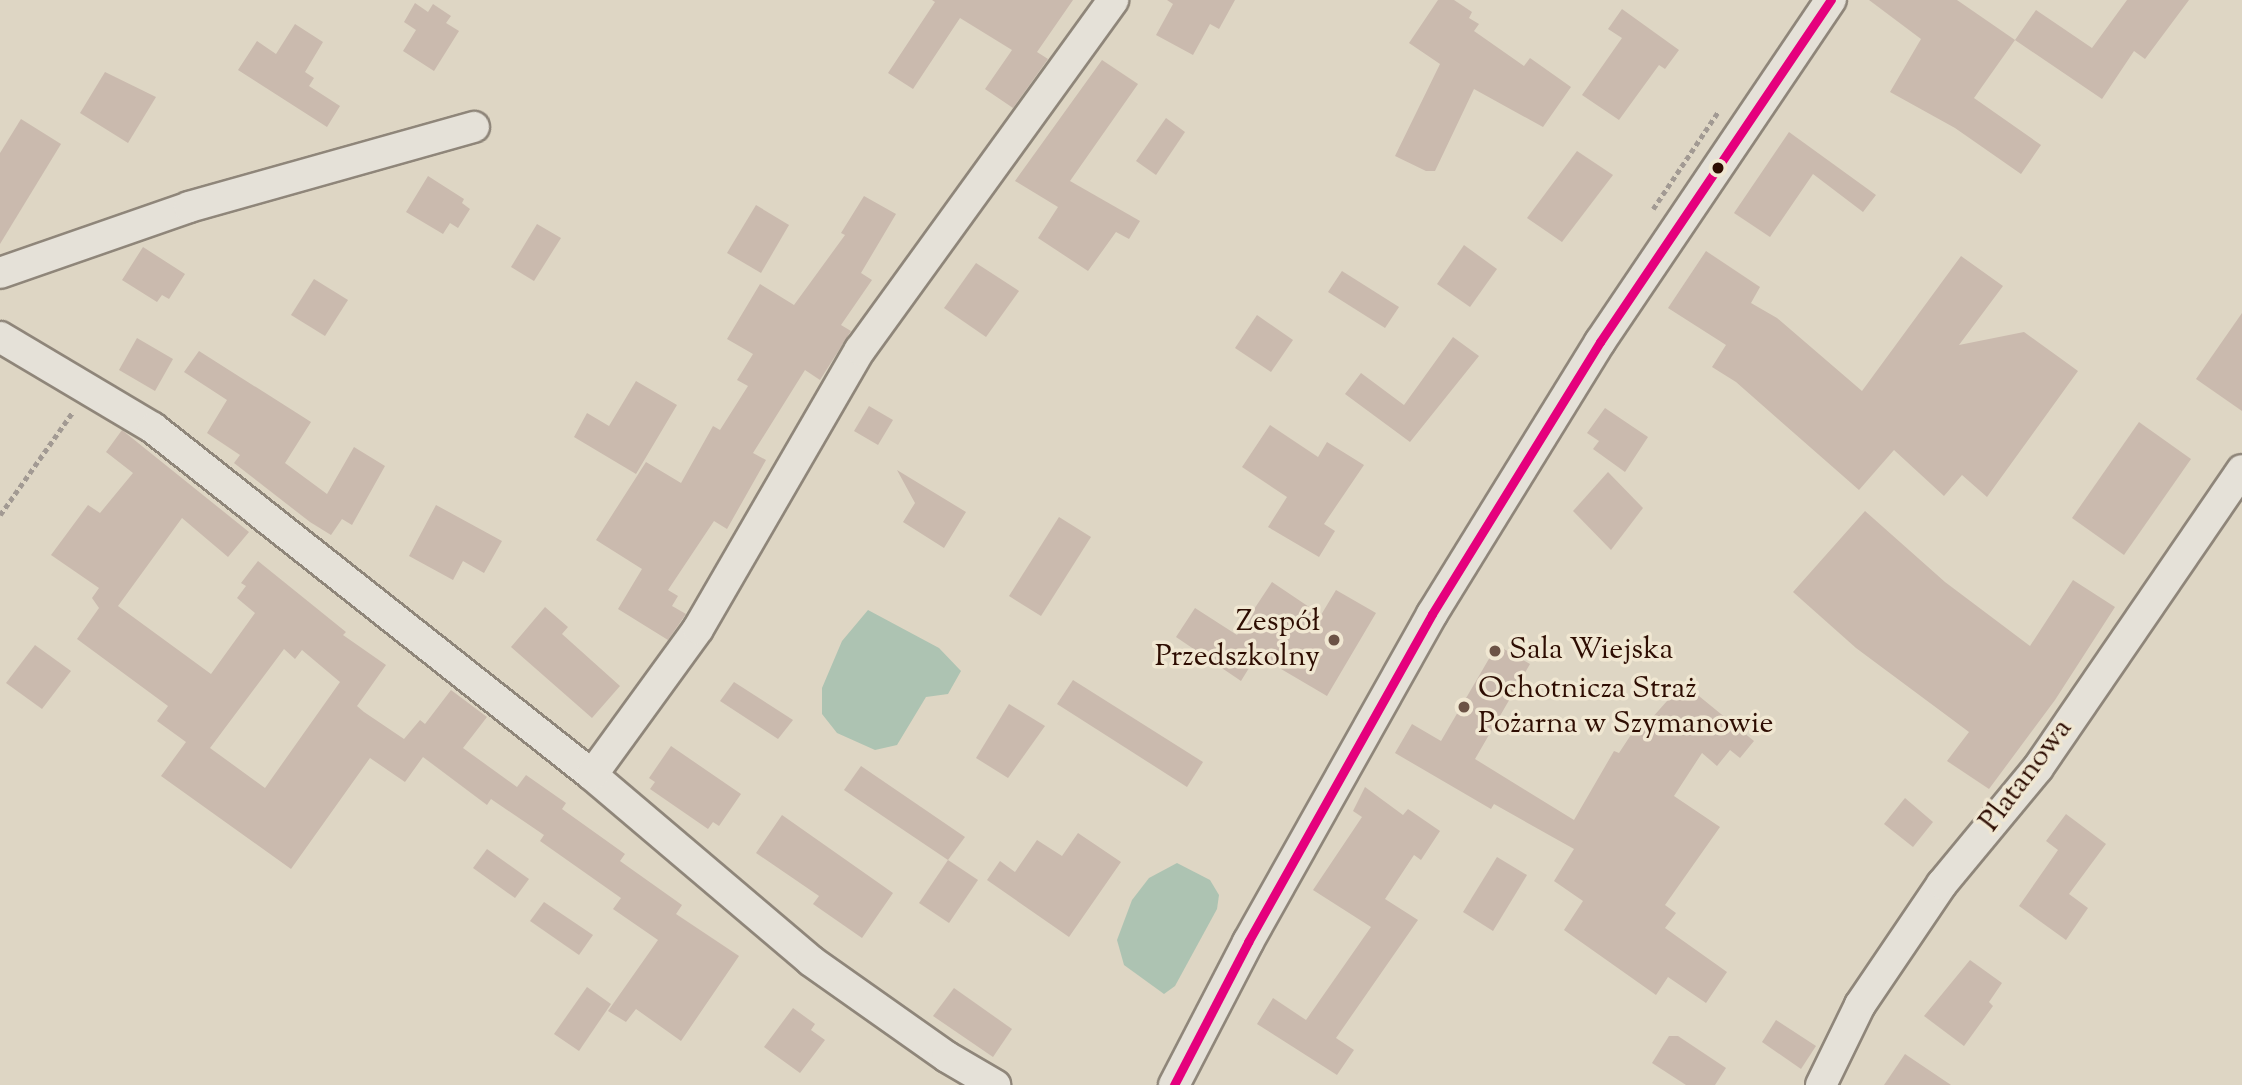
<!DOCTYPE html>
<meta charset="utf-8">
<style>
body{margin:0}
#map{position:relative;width:2242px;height:1085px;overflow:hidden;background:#ded6c4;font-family:"Sorts Mill Goudy",serif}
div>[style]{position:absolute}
.water>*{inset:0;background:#adc3b2}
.building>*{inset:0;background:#cabaae}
.path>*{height:4.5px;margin-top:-2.25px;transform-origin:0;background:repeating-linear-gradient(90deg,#a29a93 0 5px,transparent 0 8.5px)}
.roads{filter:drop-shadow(2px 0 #8f867a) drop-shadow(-2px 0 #8f867a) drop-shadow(0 2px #8f867a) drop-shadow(0 -2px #8f867a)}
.minor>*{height:30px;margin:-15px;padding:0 15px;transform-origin:15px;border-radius:15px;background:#e5e1d8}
.bus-1>*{height:9px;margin:-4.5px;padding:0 4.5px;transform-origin:4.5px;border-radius:4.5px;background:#e5007d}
.dots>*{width:19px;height:19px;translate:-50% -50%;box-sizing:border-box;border:4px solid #f0e7d2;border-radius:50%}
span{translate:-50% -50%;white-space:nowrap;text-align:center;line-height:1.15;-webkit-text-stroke:7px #f0e7d2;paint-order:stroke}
.poi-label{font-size:30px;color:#2e0d02}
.right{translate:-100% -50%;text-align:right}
.left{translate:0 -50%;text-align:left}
.street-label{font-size:30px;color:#2e0d02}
</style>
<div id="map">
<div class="water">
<i style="clip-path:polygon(868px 610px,939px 648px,961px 671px,948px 694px,926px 697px,897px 745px,875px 750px,837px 733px,822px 714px,822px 688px,842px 641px)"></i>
<i style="clip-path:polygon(1177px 863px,1210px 880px,1219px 895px,1217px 909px,1175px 986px,1164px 994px,1124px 965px,1117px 940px,1132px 900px,1149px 878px)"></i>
</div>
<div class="building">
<i style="clip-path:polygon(932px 0,1073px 0,1037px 52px,1048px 59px,1013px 108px,985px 89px,1012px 50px,960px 18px,913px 89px,888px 73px,935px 2px)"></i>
<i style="clip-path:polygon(1167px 0,1235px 0,1219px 29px,1210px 24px,1193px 55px,1156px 35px,1173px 4px)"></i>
<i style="clip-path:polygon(1438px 0,1454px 0,1472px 12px,1469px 18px,1479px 24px,1474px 31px,1524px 66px,1530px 58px,1571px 87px,1543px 127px,1474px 89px,1435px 171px,1426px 171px,1395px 156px,1440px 64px,1409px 43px)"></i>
<i style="clip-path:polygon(1869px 0,1957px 0,2015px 40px,1974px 98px,2041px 145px,2021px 174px,1955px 128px,1890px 92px,1921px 39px)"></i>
<i style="clip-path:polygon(2127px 0,2189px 0,2145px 59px,2134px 51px,2102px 99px,2015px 40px,2036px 10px,2092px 48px)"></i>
<i style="clip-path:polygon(415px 3px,428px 12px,433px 4px,451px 16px,446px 23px,459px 31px,434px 71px,403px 51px,416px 30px,404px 22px)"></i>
<i style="clip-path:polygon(1622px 9px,1679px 50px,1665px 69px,1659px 65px,1619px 120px,1582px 95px,1622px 38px,1608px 29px)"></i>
<i style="clip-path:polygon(295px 24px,323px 42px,305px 72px,314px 78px,309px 86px,340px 106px,327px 127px,238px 70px,257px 41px,276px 54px)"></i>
<i style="clip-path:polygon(1102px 60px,1138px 84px,1070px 181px,1140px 221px,1129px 239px,1116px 232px,1088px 271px,1038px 238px,1058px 207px,1015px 181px)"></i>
<i style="clip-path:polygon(105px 72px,156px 97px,128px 143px,80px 113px)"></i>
<i style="clip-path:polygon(1166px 118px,1185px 132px,1156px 175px,1136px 161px)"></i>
<i style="clip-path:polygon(21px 119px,61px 144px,0 244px,0 153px)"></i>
<i style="clip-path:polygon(1789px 132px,1876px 195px,1863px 212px,1813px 174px,1770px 237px,1734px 213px)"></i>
<i style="clip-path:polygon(1577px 151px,1613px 175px,1562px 242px,1527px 218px)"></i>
<i style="clip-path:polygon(428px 176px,464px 199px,462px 203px,470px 209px,458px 228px,450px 223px,443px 234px,406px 212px)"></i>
<i style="clip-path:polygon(864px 196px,896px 214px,861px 273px,872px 280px,841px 325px,851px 331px,820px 380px,805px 370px,753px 453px,766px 460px,727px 529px,714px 521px,668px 590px,678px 596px,672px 606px,686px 614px,668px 640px,618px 609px,642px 569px,596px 540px,646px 462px,681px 483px,713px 426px,720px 430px,748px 386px,737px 380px,753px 354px,727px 339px,760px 284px,794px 305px,845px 235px,841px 233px)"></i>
<i style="clip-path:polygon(756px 205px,789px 225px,761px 273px,727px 253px)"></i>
<i style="clip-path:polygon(537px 224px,561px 238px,534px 281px,511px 267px)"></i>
<i style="clip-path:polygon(1464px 245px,1497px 269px,1470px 307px,1437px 284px)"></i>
<i style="clip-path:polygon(143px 247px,185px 274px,169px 299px,162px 295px,157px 302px,122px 280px)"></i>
<i style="clip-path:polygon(1706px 251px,1760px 287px,1751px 303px,1777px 318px,1862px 391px,1961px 256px,2003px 286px,1959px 345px,2024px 332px,2078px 371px,1987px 497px,1962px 475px,1944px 496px,1894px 450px,1859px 490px,1736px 382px,1712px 367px,1726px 345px,1668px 308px)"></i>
<i style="clip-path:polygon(976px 263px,1019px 291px,986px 337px,944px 308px)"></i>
<i style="clip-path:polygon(1342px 271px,1399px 307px,1385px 328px,1328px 292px)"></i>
<i style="clip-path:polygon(314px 279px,348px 300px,325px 336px,291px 315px)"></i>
<i style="clip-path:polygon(2242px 313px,2242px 411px,2196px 379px)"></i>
<i style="clip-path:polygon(1257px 315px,1293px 340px,1271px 372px,1235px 348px)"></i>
<i style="clip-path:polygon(1453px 337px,1479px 356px,1410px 442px,1345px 394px,1361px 373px,1404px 405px)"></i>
<i style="clip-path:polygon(137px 338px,173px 359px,155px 391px,119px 370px)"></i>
<i style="clip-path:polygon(199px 351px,311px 422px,285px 463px,327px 494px,354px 447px,385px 466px,352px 525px,342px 519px,331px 535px,310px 522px,234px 463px,240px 455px,207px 433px,227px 400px,184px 372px)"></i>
<i style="clip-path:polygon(636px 381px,677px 405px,636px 474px,574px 437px,587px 413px,609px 426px)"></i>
<i style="clip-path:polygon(869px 406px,893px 420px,878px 445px,854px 431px)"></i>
<i style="clip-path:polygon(1605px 408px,1648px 437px,1625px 472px,1593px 449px,1599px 441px,1587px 433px)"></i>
<i style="clip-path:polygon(2139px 422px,2191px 459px,2124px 555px,2072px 518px)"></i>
<i style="clip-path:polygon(1270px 425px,1318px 457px,1327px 442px,1364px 465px,1324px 524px,1335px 531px,1319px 557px,1268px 527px,1287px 497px,1242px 467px)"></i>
<i style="clip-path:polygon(evenodd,122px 430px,249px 532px,228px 557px,182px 518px,118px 606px,211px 674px,255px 613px,237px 598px,246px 586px,241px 583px,258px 561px,346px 632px,343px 635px,386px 665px,357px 706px,364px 712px,404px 739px,420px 720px,425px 724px,451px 690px,487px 717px,463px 748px,517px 787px,526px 775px,566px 803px,562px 809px,625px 854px,620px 861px,682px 905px,676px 914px,739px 956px,681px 1041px,636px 1009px,626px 1022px,608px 1011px,658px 940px,613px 909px,621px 898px,540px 841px,544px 835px,491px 799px,487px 805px,423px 757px,405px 782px,370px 758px,291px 869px,161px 776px,186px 742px,157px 721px,168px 706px,77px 639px,99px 608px,92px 598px,99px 588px,51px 555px,88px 505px,100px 513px,133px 473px,106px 452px,122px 430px,284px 649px,295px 659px,302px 650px,340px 682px,265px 788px,210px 748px,284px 649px)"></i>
<i style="clip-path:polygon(897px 470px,966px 512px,944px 548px,903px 522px,915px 503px)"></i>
<i style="clip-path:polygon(1608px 472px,1643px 508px,1611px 550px,1573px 511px)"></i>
<i style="clip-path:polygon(436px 505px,502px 541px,484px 573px,463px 561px,453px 580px,409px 556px)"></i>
<i style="clip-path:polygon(1865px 511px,1945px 582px,2030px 646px,2073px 580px,2115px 607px,2055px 700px,1989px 789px,1947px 761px,1969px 732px,1856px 648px,1793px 592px)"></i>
<i style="clip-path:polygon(1059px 517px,1091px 537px,1041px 616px,1009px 596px)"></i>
<i style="clip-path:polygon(1272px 582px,1321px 615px,1336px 590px,1376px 613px,1327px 696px,1257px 655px,1241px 681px,1176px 637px,1195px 608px,1237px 635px)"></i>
<i style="clip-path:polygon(545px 607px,568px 627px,562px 634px,620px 686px,592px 718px,511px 647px)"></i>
<i style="clip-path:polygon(35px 645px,71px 671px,42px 709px,6px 683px)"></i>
<i style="clip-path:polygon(1497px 645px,1530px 664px,1475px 759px,1574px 820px,1614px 751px,1619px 753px,1644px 715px,1651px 719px,1683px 683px,1754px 741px,1740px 758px,1730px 750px,1717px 766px,1702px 753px,1674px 796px,1720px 827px,1665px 905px,1676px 913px,1665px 928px,1727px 972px,1706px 1003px,1668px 977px,1656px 995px,1564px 930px,1583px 901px,1554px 881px,1574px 849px,1494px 804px,1491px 809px,1395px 753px,1412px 724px,1441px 741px)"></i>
<i style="clip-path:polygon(1073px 680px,1203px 762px,1187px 787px,1057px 704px)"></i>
<i style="clip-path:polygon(734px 682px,793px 720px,778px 739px,720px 701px)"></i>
<i style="clip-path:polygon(1009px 704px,1045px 726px,1008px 778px,976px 758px)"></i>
<i style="clip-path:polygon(671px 746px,741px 794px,719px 826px,713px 822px,708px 829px,650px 789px,655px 782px,649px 778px)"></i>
<i style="clip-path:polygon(861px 766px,965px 837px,948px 860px,844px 790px)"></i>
<i style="clip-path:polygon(1365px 787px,1403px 815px,1408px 809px,1440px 831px,1421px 860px,1414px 855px,1385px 899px,1418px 920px,1336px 1038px,1354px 1050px,1337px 1075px,1257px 1024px,1273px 998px,1306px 1020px,1371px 927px,1313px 890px,1362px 817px,1353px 811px)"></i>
<i style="clip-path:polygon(1905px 798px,1933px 822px,1913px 847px,1884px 824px)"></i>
<i style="clip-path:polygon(2066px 814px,2106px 844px,2069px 894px,2088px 908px,2066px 940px,2019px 906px,2058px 850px,2046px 841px)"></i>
<i style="clip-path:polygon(782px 815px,893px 893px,862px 938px,813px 904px,819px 896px,756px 853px)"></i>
<i style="clip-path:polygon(1078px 833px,1121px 862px,1069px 937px,987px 880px,1000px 861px,1015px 872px,1037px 840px,1062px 856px)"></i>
<i style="clip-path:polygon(487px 849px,529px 879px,515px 898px,473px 868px)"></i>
<i style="clip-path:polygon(1497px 857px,1527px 875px,1493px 931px,1463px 912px)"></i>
<i style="clip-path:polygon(948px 860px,978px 880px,949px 923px,919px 903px)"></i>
<i style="clip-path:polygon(544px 902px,593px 935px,579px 955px,530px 921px)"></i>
<i style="clip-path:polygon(1970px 960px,2002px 983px,1989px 1002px,1993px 1006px,1964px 1046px,1924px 1016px)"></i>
<i style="clip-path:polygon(587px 987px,611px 1004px,579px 1051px,554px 1034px)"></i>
<i style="clip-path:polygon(954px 988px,1012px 1029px,993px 1057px,933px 1016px)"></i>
<i style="clip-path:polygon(793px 1008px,815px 1024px,811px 1030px,825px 1040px,800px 1073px,764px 1047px)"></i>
<i style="clip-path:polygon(1776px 1020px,1816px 1046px,1801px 1069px,1762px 1042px)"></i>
<i style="clip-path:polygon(1669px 1036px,1678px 1036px,1726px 1068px,1715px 1085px,1686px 1085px,1652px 1063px)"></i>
<i style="clip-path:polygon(1905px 1054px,1951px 1085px,1884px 1085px)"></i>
</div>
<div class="path">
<i style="left:1653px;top:209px;width:117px;rotate:-56.2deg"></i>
<i style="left:0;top:515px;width:125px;rotate:-54.8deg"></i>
</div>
<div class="roads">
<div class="minor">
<i style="left:0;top:273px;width:200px;rotate:-19.2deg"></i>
<i style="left:189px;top:207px;width:296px;rotate:-15.7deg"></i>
<i style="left:0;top:337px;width:178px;rotate:30.7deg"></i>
<i style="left:153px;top:428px;width:560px;rotate:38.32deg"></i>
<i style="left:592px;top:775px;width:287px;rotate:40.3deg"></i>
<i style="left:811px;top:961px;width:166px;rotate:35.2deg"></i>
<i style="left:947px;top:1057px;width:56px;rotate:30.3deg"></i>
<i style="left:592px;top:775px;width:180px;rotate:-54deg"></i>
<i style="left:698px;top:629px;width:323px;rotate:-59.9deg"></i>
<i style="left:860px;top:350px;width:432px;rotate:-54.1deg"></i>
<i style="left:1174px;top:1085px;width:161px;rotate:-62.6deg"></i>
<i style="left:1248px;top:942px;width:376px;rotate:-60.7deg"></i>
<i style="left:1432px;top:614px;width:320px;rotate:-58.3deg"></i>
<i style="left:1600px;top:342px;width:413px;rotate:-56deg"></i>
<i style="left:1821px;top:1085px;width:89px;rotate:-64deg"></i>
<i style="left:1860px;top:1005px;width:146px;rotate:-55.9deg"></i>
<i style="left:1942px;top:884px;width:151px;rotate:-50.4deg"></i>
<i style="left:2038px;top:768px;width:361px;rotate:-55.6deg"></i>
</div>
</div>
<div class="bus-1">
<i style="left:1174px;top:1085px;width:161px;rotate:-62.6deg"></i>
<i style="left:1248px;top:942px;width:376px;rotate:-60.7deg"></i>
<i style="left:1432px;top:614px;width:320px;rotate:-58.3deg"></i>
<i style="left:1600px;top:342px;width:413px;rotate:-56deg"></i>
</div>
<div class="dots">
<i style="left:1718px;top:168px;background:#2e0d02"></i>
<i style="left:1334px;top:640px;background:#6c5346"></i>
<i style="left:1495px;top:651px;background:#6c5346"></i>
<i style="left:1464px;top:707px;background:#6c5346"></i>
</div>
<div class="poi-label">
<span class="right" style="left:1320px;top:640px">Zespół<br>Przedszkolny</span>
<span class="left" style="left:1509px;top:651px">Sala Wiejska</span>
<span class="left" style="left:1478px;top:707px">Ochotnicza Straż<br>Pożarna w Szymanowie</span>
</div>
<div class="street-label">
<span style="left:2027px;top:776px;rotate:-53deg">Platanowa</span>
</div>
</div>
